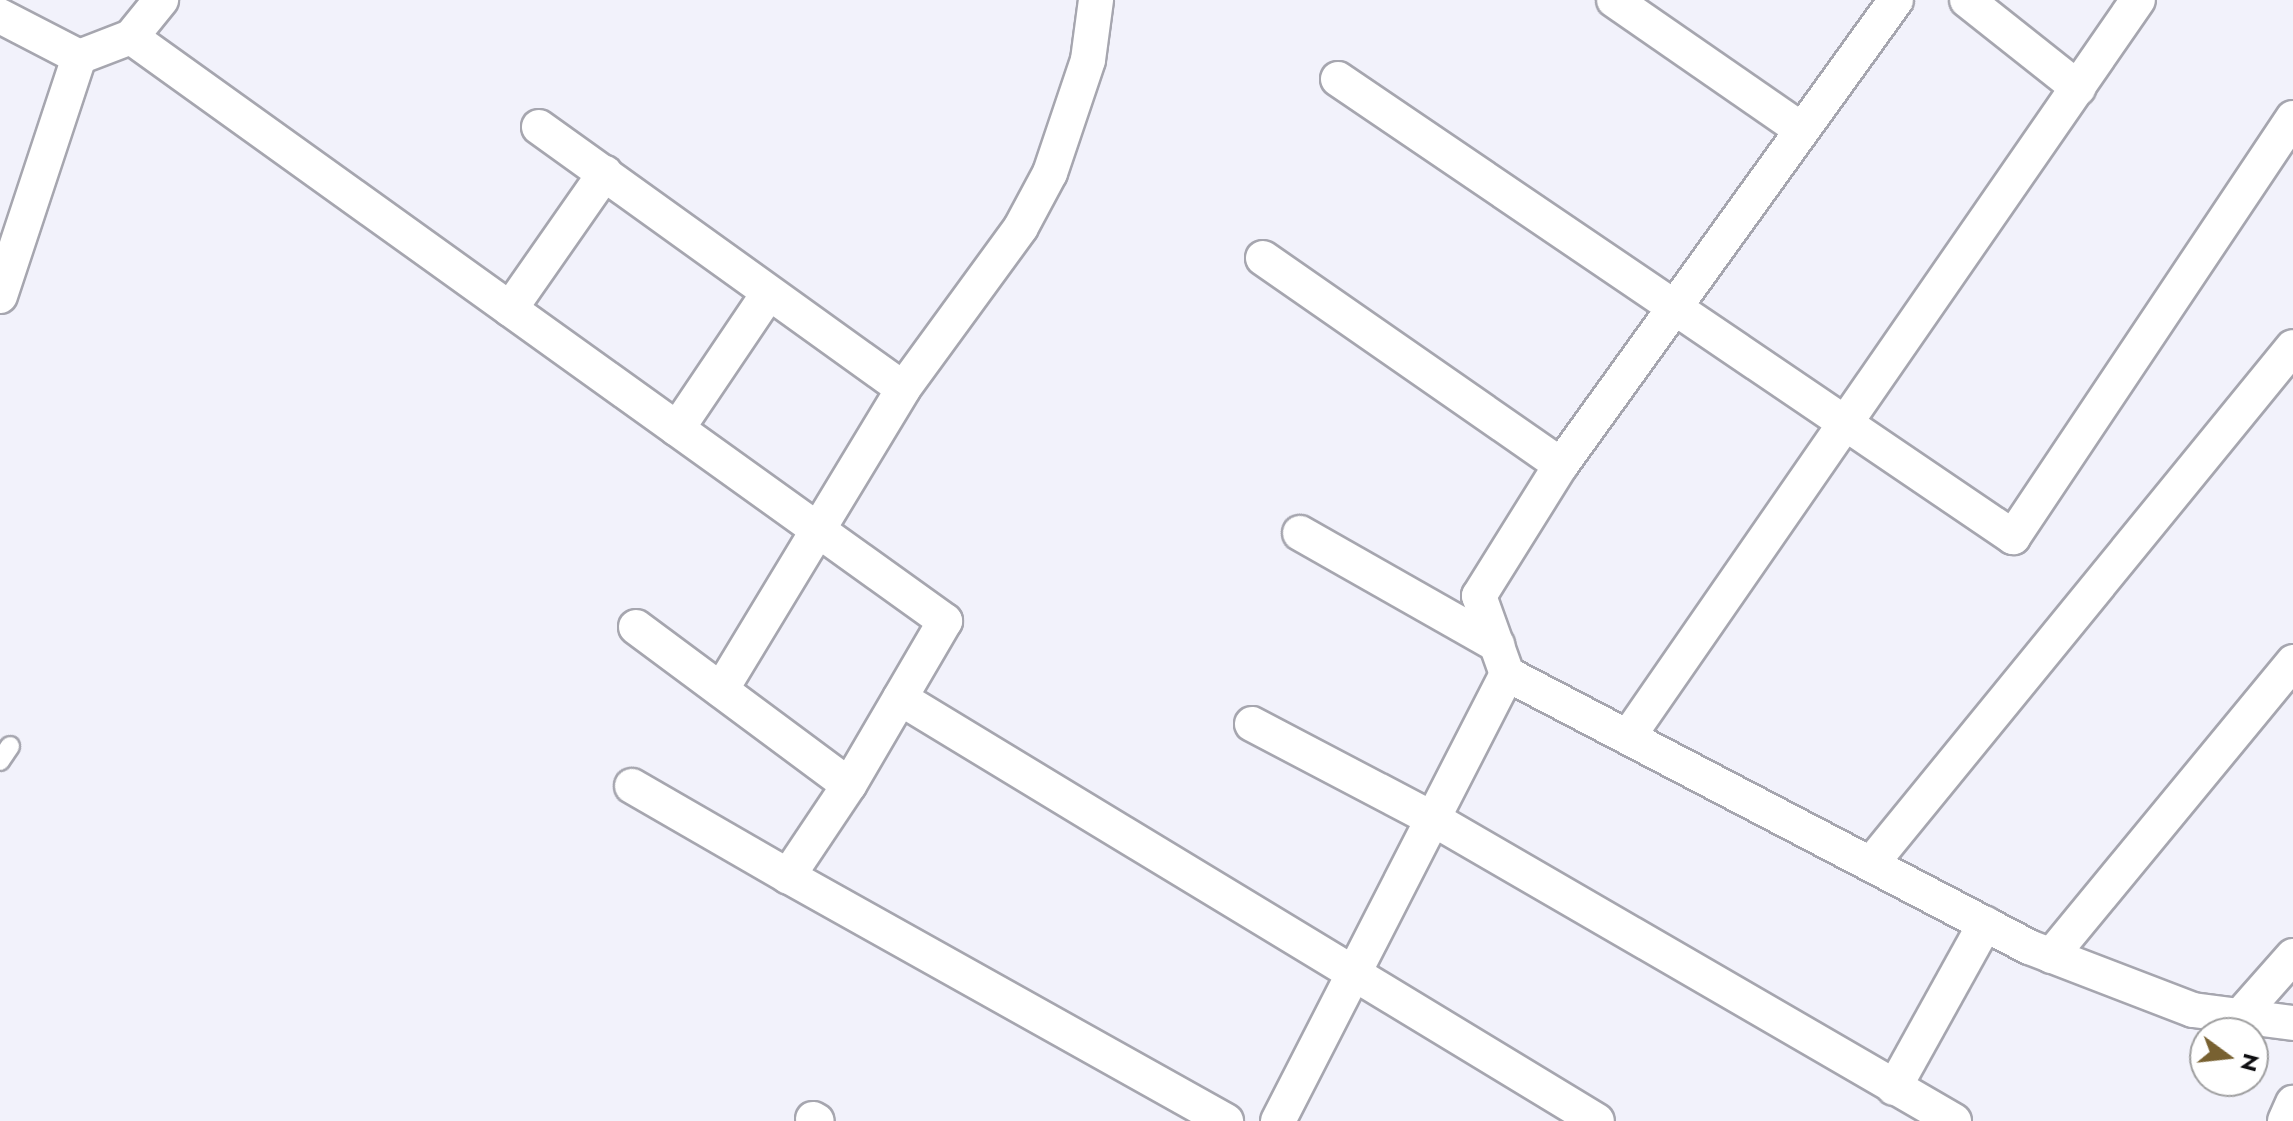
<!DOCTYPE html>
<style>
body{margin:0}
#map{position:relative;width:2293px;height:1121px;overflow:hidden;background:#f2f2fb;font-family:Jost,sans-serif}
div>[style]{position:absolute}
.roads{filter:drop-shadow(2px 0 #a6a6af) drop-shadow(-2px 0 #a6a6af) drop-shadow(0 2px #a6a6af) drop-shadow(0 -2px #a6a6af)}
.service>*{height:18px;margin:-9px;padding:0 9px;transform-origin:9px;border-radius:9px;background:#fff}
.minor>*{height:34px;margin:-17px;padding:0 17px;transform-origin:17px;border-radius:17px;background:#fff}
span{translate:-50% -50%;white-space:nowrap;text-align:center;line-height:1.15;-webkit-text-stroke:8px #fff;paint-order:stroke}
.north{position:absolute;left:2189px;top:1017px;width:80px;height:80px;box-sizing:border-box;background:#fff;border:2px solid #9f9fa0;border-radius:50%;rotate:105deg;font-size:22px;font-weight:700;line-height:32px;text-align:center;color:#0e0e11}
.north::after{content:'';display:block;margin:auto;width:28px;height:36px;background:#786131;clip-path:polygon(50% 0,100% 100%,50% 72%,0 100%)}
</style>
<div id="map">
<div class="roads">
<div class="service">
<i style="left:0;top:761px;width:18px;rotate:-56deg"></i>
</div>
<div class="minor">
<i style="left:1614px;top:0;width:226px;rotate:34.7deg"></i>
<i style="left:1967px;top:0;width:142px;rotate:38.4deg"></i>
<i style="left:0;top:16px;width:89px;rotate:27.4deg"></i>
<i style="left:131px;top:37px;width:1002px;rotate:35.66deg"></i>
<i style="left:945px;top:621px;width:190px;rotate:120.3deg"></i>
<i style="left:1338px;top:79px;width:816px;rotate:34.16deg"></i>
<i style="left:2013px;top:537px;width:504px;rotate:-56.25deg"></i>
<i style="left:539px;top:127px;width:448px;rotate:35.7deg"></i>
<i style="left:1263px;top:258px;width:363px;rotate:34.8deg"></i>
<i style="left:0;top:296px;width:252px;rotate:-71.7deg"></i>
<i style="left:79px;top:57px;width:56px;rotate:-21deg"></i>
<i style="left:131px;top:37px;width:48px;rotate:-51deg"></i>
<i style="left:510px;top:309px;width:166px;rotate:-55.1deg"></i>
<i style="left:677px;top:429px;width:163px;rotate:-56deg"></i>
<i style="left:1300px;top:533px;width:227px;rotate:29.6deg"></i>
<i style="left:636px;top:627px;width:265px;rotate:36.6deg"></i>
<i style="left:849px;top:785px;width:110px;rotate:123.8deg"></i>
<i style="left:788px;top:876px;width:502px;rotate:29.22deg"></i>
<i style="left:1507px;top:674px;width:589px;rotate:27.61deg"></i>
<i style="left:2029px;top:947px;width:176px;rotate:21deg"></i>
<i style="left:2193px;top:1010px;width:101px;rotate:7.4deg"></i>
<i style="left:721px;top:690px;width:352px;rotate:-58.8deg"></i>
<i style="left:903px;top:389px;width:200px;rotate:-53.9deg"></i>
<i style="left:1021px;top:227px;width:61px;rotate:-61.8deg"></i>
<i style="left:1050px;top:173px;width:119px;rotate:-71.4deg"></i>
<i style="left:1088px;top:60px;width:61px;rotate:-82.4deg"></i>
<i style="left:900px;top:698px;width:815px;rotate:31.25deg"></i>
<i style="left:1252px;top:724px;width:207px;rotate:27.7deg"></i>
<i style="left:1435px;top:820px;width:600px;rotate:30.11deg"></i>
<i style="left:1628px;top:737px;width:896px;rotate:-55.32deg"></i>
<i style="left:632px;top:786px;width:180px;rotate:30deg"></i>
<i style="left:1871px;top:864px;width:667px;rotate:-50.78deg"></i>
<i style="left:2051px;top:956px;width:381px;rotate:-50.5deg"></i>
<i style="left:2240px;top:1016px;width:80px;rotate:-48.5deg"></i>
<i style="left:1894px;top:1088px;width:188px;rotate:-61deg"></i>
<i style="left:813px;top:1119px;width:4px;rotate:27deg"></i>
<i style="left:1278px;top:1121px;width:502px;rotate:-62.87deg"></i>
<i style="left:1507px;top:674px;width:83px;rotate:-109.7deg"></i>
<i style="left:1479px;top:596px;width:155px;rotate:-58deg"></i>
<i style="left:1561px;top:465px;width:573px;rotate:-54.23deg"></i>
<i style="left:2285px;top:1121px;width:20px;rotate:-66deg"></i>
</div>
</div>
<div class="north">N</div>
</div>
